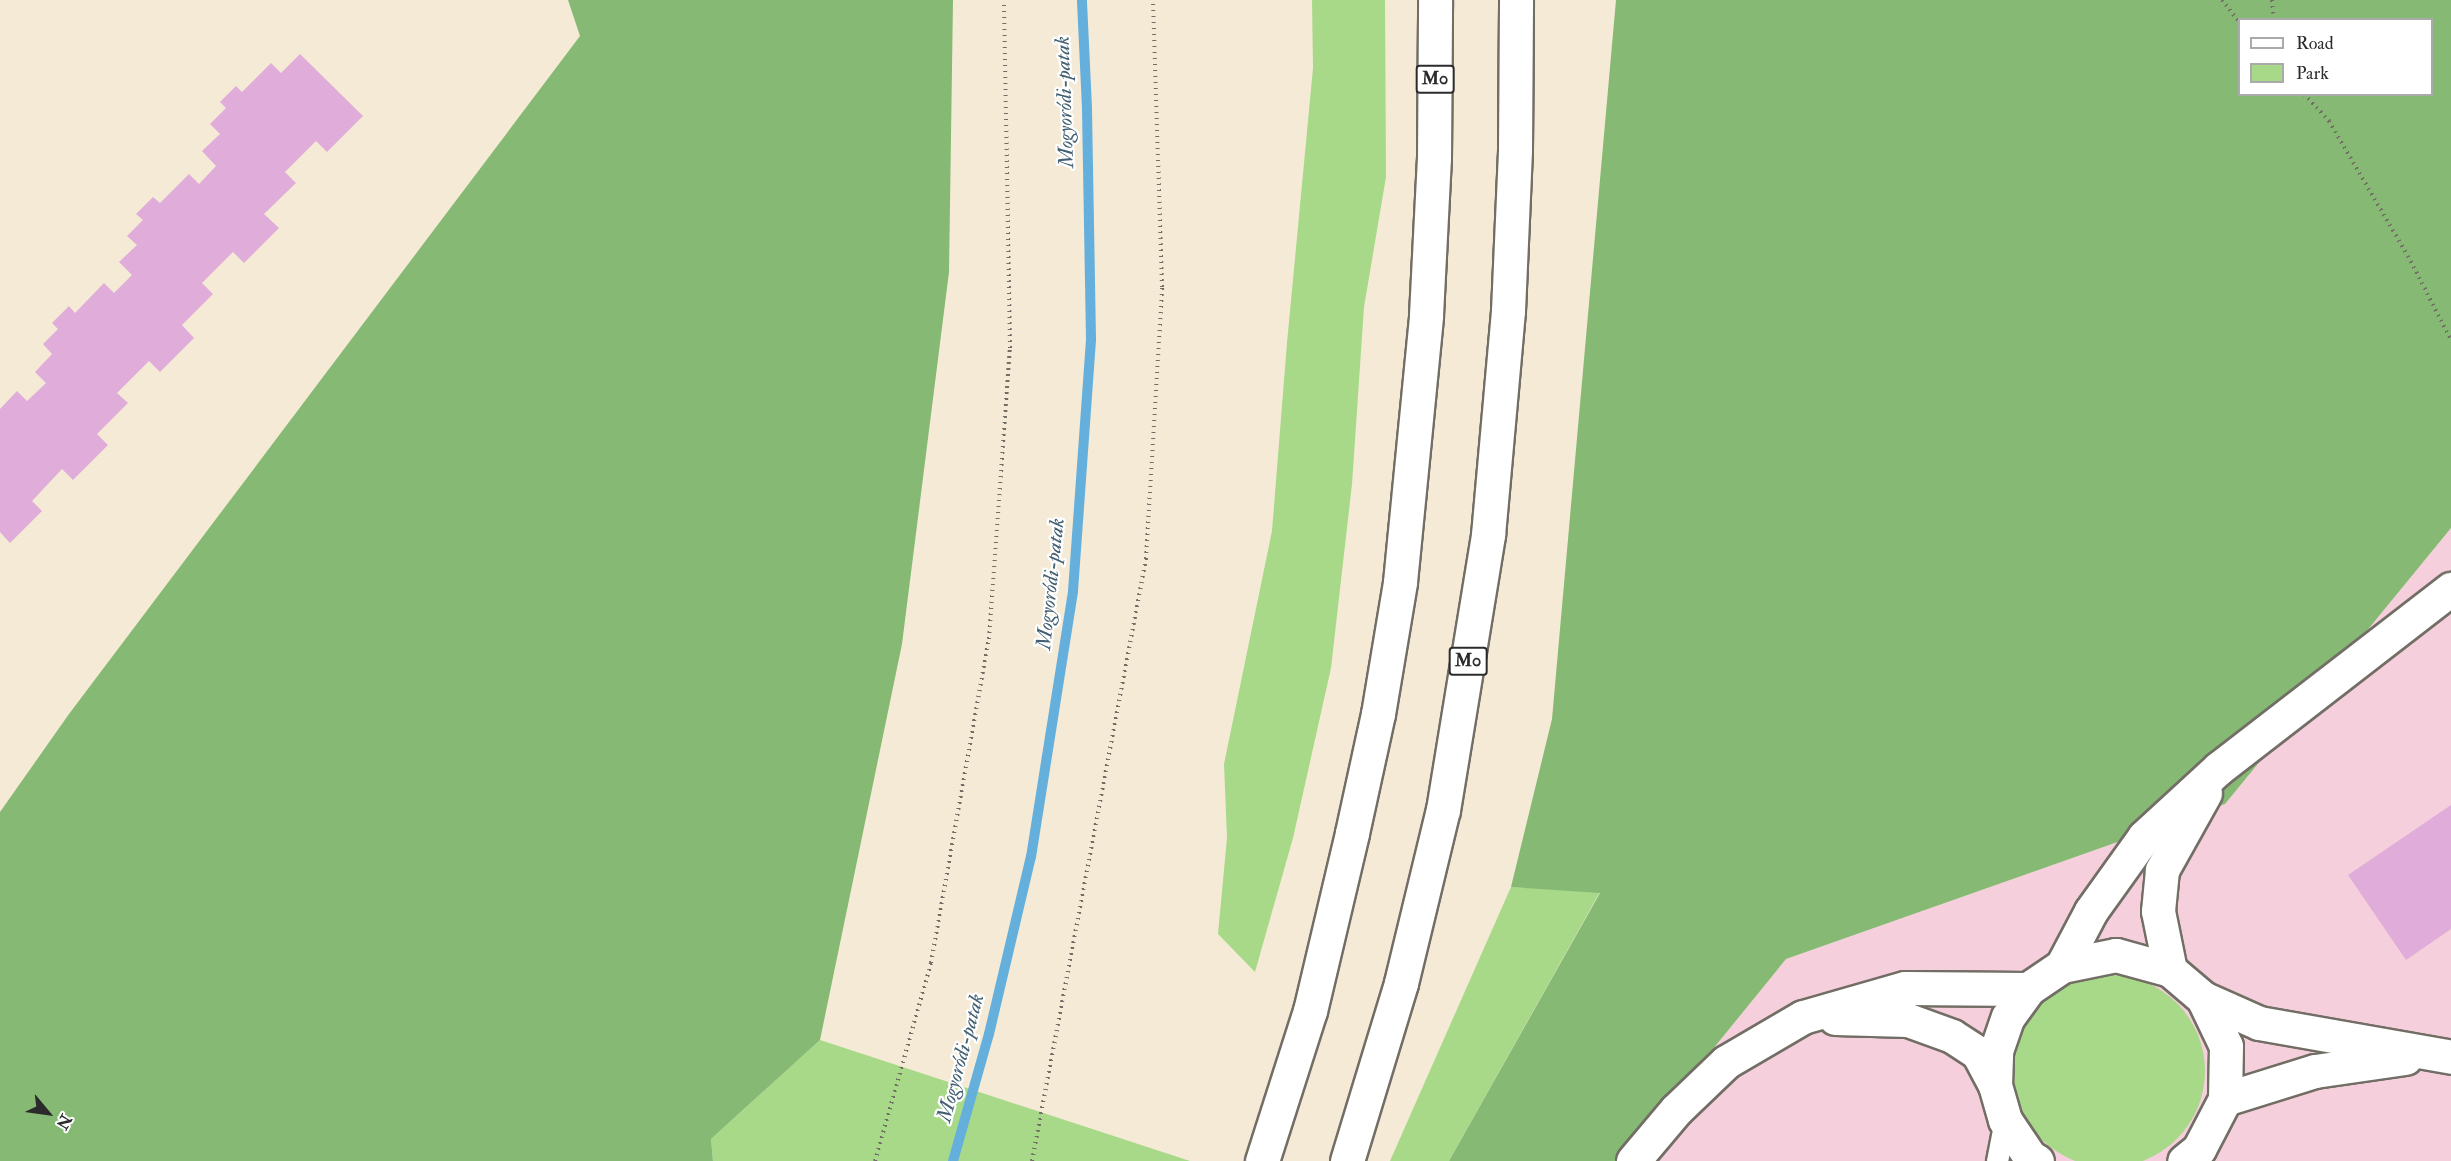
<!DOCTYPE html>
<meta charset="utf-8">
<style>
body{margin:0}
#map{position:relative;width:2451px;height:1161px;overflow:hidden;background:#f5ead5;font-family:"IM FELL Double Pica",serif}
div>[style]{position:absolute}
.built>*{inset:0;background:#f5cfdb}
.green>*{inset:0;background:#a7d988}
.round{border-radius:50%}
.forest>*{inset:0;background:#85b974}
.stream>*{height:10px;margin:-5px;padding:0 5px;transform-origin:5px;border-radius:5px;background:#65afdd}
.building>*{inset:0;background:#e0acda}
.path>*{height:4px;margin-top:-2px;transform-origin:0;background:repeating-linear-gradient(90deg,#726e66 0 1.5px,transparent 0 6px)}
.roads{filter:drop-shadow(2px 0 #726e66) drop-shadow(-2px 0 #726e66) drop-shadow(0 2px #726e66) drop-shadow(0 -2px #726e66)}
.service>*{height:21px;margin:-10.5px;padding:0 10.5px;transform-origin:10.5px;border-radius:10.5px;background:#fff}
.minor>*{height:33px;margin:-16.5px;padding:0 16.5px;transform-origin:16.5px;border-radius:16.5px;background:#fff}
.trunk>*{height:33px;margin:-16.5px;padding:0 16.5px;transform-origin:16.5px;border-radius:16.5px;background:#fff}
span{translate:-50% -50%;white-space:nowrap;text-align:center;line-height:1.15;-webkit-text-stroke:4.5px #fff;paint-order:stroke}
.shield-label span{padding:2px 4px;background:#fff;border:2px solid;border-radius:4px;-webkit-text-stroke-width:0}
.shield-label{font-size:18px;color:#2b2b2b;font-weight:700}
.water-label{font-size:21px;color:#426072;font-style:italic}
.legend{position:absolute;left:2238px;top:18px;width:195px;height:78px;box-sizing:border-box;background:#fff;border:2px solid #aaa;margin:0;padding:8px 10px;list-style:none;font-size:18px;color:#2b2b2b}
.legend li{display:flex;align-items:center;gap:12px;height:30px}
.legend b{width:30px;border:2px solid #aaa}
.north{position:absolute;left:18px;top:1083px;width:60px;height:60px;-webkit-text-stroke:4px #fff;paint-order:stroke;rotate:119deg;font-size:16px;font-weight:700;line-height:24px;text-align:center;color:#2b2b2b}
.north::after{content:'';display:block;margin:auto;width:21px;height:27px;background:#2b2b2b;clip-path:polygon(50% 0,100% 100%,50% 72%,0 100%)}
</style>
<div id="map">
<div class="built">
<i style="clip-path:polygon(2451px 528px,2451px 1161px,1622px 1161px,1786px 959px,2225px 804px)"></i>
</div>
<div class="green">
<i style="clip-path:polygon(1312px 0,1385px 0,1386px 177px,1364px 307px,1352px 484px,1331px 668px,1293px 838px,1255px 972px,1218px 934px,1227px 838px,1224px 764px,1272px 531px,1287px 343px,1313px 68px)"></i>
<i style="clip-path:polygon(1511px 887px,1600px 892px,1449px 1161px,1390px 1161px)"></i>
<i class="round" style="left:2013px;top:975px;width:192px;height:192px"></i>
<i style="clip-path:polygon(820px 1040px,1190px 1161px,713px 1161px,711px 1139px)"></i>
</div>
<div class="forest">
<i style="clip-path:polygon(568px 0,953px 0,949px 272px,902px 644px,820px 1040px,711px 1139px,713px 1161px,0 1161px,0 812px,69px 714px,580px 36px)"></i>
<i style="clip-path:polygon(evenodd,1616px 0,2451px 0,2451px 528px,2225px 804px,1786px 959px,1622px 1161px,1449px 1161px,1600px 893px,1511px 887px,1552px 719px,1616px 0,2240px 20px,2432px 20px,2432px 94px,2240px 94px,2240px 20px)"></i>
</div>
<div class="stream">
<i style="left:953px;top:1161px;width:132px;rotate:-74.2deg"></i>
<i style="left:989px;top:1034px;width:182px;rotate:-76.7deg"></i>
<i style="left:1031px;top:857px;width:269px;rotate:-81deg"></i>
<i style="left:1073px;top:591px;width:253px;rotate:-85.9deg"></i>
<i style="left:1091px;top:339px;width:231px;rotate:-91deg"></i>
<i style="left:1087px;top:108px;width:108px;rotate:-92.7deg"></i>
</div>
<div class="building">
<i style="clip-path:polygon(300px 54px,363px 116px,327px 152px,316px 141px,285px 172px,296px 183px,264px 214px,279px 228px,244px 263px,233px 252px,202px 283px,213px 294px,182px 325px,194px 338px,160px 372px,149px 361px,117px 393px,128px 403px,97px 434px,108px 445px,73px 480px,62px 469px,32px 501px,42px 511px,10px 543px,0 532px,0 409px,17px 391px,27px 401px,46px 383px,35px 372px,52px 354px,43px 344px,58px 329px,52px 323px,69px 306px,75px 313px,104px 283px,114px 293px,132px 275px,119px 262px,137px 245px,127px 236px,143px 220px,136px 214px,153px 197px,160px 203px,189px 174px,199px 184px,216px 166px,202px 151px,220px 134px,210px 124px,226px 108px,220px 102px,236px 86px,242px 92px,271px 63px,281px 73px)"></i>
<i style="clip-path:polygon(2451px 805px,2451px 929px,2406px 960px,2348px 875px)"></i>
</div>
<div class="path">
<i style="left:2222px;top:0;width:29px;rotate:52deg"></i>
<i style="left:2272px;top:0;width:20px;rotate:84deg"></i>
<i style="left:2304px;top:94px;width:37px;rotate:47deg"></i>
<i style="left:2329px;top:121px;width:156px;rotate:59.7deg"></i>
<i style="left:2408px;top:256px;width:94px;rotate:62.9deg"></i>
<i style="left:875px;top:1161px;width:206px;rotate:-74.2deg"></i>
<i style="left:931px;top:963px;width:329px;rotate:-79.9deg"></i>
<i style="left:989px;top:639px;width:292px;rotate:-85.9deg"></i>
<i style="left:1010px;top:348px;width:348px;rotate:-91deg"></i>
<i style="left:1032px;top:1161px;width:613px;rotate:-79.28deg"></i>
<i style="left:1146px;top:559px;width:272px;rotate:-86.6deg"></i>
<i style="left:1162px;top:287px;width:287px;rotate:-91.8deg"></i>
</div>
<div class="roads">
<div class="service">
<i style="left:1997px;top:1161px;width:42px;rotate:-79deg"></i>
</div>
<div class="minor">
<i style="left:2062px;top:966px;width:62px;rotate:-62.2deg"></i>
<i style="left:2091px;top:911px;width:91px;rotate:-54.4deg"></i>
<i style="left:2144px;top:837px;width:102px;rotate:-42.6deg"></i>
<i style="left:2219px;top:768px;width:293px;rotate:-37.7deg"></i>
<i style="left:2170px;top:970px;width:60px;rotate:-101.5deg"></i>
<i style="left:2158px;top:911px;width:41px;rotate:-84.4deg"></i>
<i style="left:2162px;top:870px;width:88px;rotate:-60.8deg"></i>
<i style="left:2203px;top:998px;width:61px;rotate:24.1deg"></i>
<i style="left:2259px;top:1023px;width:195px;rotate:10deg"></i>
<i style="left:1835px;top:1018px;width:73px;rotate:1.6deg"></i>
<i style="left:1908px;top:1020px;width:47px;rotate:20deg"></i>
<i style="left:1952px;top:1036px;width:31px;rotate:33deg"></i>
<i style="left:1978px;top:1053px;width:36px;rotate:62deg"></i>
<i style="left:1995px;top:1085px;width:36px;rotate:74deg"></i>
<i style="left:2005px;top:1120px;width:45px;rotate:56deg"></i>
<i style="left:2030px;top:1157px;width:8px;rotate:30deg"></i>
<i style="left:1995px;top:1085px;width:34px;rotate:-88deg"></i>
<i style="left:1996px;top:1051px;width:36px;rotate:-71deg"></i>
<i style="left:2008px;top:1017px;width:34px;rotate:-54deg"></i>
<i style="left:2028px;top:989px;width:41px;rotate:-34.1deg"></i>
<i style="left:2062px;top:966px;width:55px;rotate:-11.5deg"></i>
<i style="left:2116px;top:955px;width:56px;rotate:15.5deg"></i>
<i style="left:2170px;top:970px;width:43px;rotate:40.3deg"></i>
<i style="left:2203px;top:998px;width:53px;rotate:64.4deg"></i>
<i style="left:2226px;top:1046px;width:53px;rotate:91.1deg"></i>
<i style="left:2225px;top:1099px;width:56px;rotate:117.5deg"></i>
<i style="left:2199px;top:1149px;width:19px;rotate:141deg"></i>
<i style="left:2225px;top:1099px;width:94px;rotate:-17.3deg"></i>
<i style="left:2315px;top:1071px;width:91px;rotate:-8.2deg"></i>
<i style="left:1633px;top:1161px;width:67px;rotate:-49.9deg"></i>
<i style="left:1676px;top:1110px;width:69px;rotate:-43.8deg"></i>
<i style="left:1726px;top:1062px;width:89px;rotate:-30.3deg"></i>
<i style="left:1803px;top:1017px;width:106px;rotate:-15.9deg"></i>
<i style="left:1905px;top:988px;width:123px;rotate:0.5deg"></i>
</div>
<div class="trunk">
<i style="left:1262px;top:1161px;width:157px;rotate:-72.3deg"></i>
<i style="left:1310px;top:1011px;width:183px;rotate:-76.7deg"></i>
<i style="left:1352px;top:833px;width:122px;rotate:-77.7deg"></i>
<i style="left:1378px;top:714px;width:134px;rotate:-80.5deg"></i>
<i style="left:1400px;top:582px;width:268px;rotate:-84.4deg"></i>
<i style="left:1426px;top:315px;width:157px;rotate:-87.1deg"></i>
<i style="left:1434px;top:158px;width:158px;rotate:-89.6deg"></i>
<i style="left:1347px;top:1161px;width:186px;rotate:-73.1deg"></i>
<i style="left:1401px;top:983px;width:178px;rotate:-76.4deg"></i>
<i style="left:1443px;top:810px;width:279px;rotate:-80.7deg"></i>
<i style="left:1488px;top:535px;width:225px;rotate:-84.9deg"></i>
<i style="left:1508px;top:311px;width:162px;rotate:-87.5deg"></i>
<i style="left:1515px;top:149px;width:149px;rotate:-89.6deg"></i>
</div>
</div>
<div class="shield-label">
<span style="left:1435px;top:79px">M0</span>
<span style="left:1468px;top:661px">M0</span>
</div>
<div class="water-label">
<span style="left:1065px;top:102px;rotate:-92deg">Mogyoródi-patak</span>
<span style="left:1051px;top:584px;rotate:-84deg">Mogyoródi-patak</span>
<span style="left:961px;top:1058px;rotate:-75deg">Mogyoródi-patak</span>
</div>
<ul class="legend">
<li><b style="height:8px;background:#fff"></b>Road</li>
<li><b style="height:16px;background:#a7d988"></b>Park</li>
</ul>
<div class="north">N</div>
</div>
